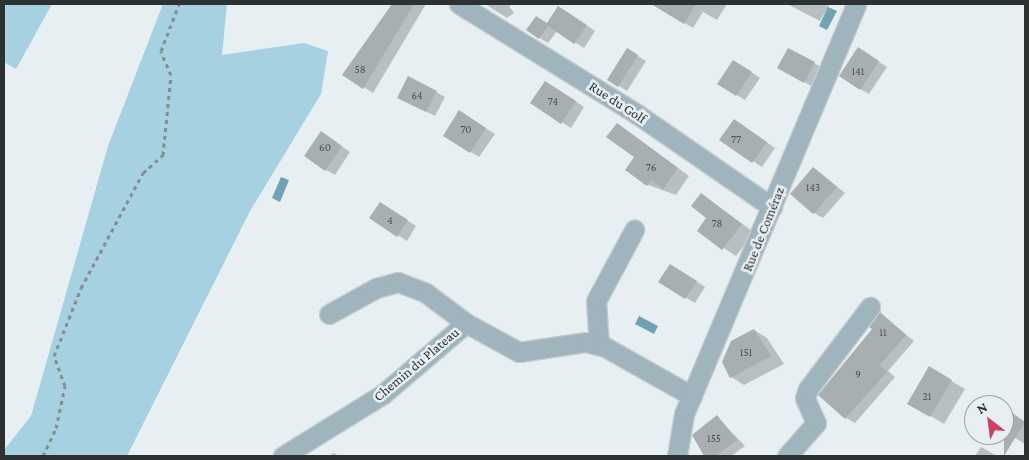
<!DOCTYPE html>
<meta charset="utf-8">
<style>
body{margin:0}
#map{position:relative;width:1029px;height:460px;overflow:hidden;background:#e7eff2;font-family:"Crimson Pro",serif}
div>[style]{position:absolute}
.green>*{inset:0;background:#a5d1e0}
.water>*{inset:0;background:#70a2b3}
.shadow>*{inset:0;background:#0003}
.building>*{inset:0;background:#a7afb1}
.path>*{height:3px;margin-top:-1.5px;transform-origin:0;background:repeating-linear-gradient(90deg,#878c8e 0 4px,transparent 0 8px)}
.roads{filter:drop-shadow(1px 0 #c6cdcf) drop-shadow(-1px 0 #c6cdcf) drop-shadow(0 1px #c6cdcf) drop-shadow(0 -1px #c6cdcf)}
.minor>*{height:19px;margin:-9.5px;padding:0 9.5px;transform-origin:9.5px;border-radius:9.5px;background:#9fb4bc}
span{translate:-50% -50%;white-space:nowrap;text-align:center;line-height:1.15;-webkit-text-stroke:5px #e7eff2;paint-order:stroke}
.number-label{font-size:11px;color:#4c5052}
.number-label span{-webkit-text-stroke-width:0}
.street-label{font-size:14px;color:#2e3132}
.frame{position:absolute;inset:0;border:5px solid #2e3132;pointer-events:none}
.north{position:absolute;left:964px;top:395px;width:50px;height:50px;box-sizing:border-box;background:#e7eff2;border:1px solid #9da3a5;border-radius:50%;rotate:330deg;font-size:14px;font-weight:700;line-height:20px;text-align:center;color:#2e3132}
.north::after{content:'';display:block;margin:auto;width:18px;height:22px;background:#ce3f60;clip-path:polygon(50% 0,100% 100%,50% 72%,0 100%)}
</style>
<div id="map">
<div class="green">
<i style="clip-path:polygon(4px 4px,52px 4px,16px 69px,4px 62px)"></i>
<i style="clip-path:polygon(163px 4px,227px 4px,222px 55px,304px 43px,328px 51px,321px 94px,250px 211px,127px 456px,4px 456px,4px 450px,31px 416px,108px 146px)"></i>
</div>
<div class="water">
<i style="clip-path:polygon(828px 7px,837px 11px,827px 30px,819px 26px)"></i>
<i style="clip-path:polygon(281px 177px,289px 180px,280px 202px,272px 198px)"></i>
<i style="clip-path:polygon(639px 316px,658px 326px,654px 334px,635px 324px)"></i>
</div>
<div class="shadow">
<i style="clip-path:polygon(393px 4px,426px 4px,373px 93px,344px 74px)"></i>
<i style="clip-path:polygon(485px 4px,513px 4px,509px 6px,514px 13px,507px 18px)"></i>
<i style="clip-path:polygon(666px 4px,727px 4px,717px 20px,703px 12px,693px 28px,663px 10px)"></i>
<i style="clip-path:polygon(787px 4px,826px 4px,829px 6px,820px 21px)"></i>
<i style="clip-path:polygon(567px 12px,595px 31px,584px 48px,557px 31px,548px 43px,540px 38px,547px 24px)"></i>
<i style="clip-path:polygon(789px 49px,823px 68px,813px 87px,779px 68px)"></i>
<i style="clip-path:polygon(628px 50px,646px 61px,627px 91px,609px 80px)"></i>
<i style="clip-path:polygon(867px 54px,887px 67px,869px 94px,860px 89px)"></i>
<i style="clip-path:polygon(742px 66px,760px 78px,745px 100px,719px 84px)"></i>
<i style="clip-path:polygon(554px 87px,584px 107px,571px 128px,532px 103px)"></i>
<i style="clip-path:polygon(436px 92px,445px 97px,435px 116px,408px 102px)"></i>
<i style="clip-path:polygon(468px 117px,495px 134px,479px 157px,444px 135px)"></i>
<i style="clip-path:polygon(743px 126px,775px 148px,762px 167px,721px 140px)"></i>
<i style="clip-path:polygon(629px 132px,689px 176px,676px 195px,648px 185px)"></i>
<i style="clip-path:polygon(330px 138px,350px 152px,335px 175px,326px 170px)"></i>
<i style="clip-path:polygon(814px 168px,845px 193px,823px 218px,814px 213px)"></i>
<i style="clip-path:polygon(701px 195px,754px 232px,736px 256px,698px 231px,708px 218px)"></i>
<i style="clip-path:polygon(389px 209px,416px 226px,407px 241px,371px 218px)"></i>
<i style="clip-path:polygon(679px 270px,705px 287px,695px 303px,660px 282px)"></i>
<i style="clip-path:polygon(880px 313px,914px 341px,888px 371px,895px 377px,855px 423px,846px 418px)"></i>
<i style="clip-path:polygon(754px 330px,767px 338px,784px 364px,744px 385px,731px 377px)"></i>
<i style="clip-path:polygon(929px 368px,965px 389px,944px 424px,909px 403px)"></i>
<i style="clip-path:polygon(1004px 413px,1025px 422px,1025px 444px,1004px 431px)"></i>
<i style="clip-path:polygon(717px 417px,745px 446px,731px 456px,706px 456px,694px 435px)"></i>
<i style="clip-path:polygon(981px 447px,990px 452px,997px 456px,975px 456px)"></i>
<i style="clip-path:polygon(334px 453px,339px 456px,328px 456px)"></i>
</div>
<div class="building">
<i style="clip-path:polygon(392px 4px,414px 4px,363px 89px,342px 75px)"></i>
<i style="clip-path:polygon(651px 4px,696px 4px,684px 24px)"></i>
<i style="clip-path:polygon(558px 6px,587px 25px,574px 44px,548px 26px,539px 39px,526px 30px,536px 16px,547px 23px)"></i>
<i style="clip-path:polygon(858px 47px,879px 61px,860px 90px,839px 76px)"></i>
<i style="clip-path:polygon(627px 48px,638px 55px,618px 87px,607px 80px)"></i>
<i style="clip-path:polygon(788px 48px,815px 62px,804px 83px,777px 68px)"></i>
<i style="clip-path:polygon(733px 60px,752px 72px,736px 96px,717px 84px)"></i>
<i style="clip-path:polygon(408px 76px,437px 91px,426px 112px,397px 98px)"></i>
<i style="clip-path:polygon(545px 81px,576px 101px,561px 124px,530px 103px)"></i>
<i style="clip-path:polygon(459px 110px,486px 128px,470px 153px,443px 136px)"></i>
<i style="clip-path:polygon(734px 119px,767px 142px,752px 163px,719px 140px)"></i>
<i style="clip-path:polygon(617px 123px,678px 168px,663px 189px,651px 180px,647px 186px,625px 170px,634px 157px,606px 137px)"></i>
<i style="clip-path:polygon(321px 131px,342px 146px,325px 171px,304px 156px)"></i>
<i style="clip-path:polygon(813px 167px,837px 187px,813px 214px,790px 194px)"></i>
<i style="clip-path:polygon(701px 193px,742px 224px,722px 250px,697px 231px,706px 218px,691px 206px)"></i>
<i style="clip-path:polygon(380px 202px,408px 220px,397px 237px,369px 218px)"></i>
<i style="clip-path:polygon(670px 264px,697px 281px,685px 299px,658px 282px)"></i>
<i style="clip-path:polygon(880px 312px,906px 335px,880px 365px,887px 372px,845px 419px,818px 395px,872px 329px,869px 327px)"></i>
<i style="clip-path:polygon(754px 329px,771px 356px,730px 378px,722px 362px,731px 341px)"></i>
<i style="clip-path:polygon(929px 366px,952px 380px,930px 417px,907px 404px)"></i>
<i style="clip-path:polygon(1004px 407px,1025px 422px,1004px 456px)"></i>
<i style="clip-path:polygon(717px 415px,737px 440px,716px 456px,704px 456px,692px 435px)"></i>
</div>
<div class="path">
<i style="left:43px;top:456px;width:31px;rotate:-65deg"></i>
<i style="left:56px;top:428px;width:43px;rotate:-77.9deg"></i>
<i style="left:65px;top:386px;width:32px;rotate:-110deg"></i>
<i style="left:54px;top:356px;width:73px;rotate:-68.3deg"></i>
<i style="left:81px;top:288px;width:131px;rotate:-61.7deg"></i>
<i style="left:143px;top:173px;width:27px;rotate:-42deg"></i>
<i style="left:163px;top:155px;width:80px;rotate:-84.3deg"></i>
<i style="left:171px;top:75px;width:26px;rotate:-113deg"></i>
<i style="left:161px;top:51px;width:50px;rotate:-69deg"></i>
</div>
<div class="roads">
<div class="minor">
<i style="left:459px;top:4px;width:209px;rotate:31.7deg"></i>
<i style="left:637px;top:114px;width:164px;rotate:34.6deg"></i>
<i style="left:329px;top:314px;width:54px;rotate:-29deg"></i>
<i style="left:376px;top:288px;width:23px;rotate:-15deg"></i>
<i style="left:398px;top:282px;width:30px;rotate:21deg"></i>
<i style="left:426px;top:293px;width:50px;rotate:36.9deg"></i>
<i style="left:599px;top:345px;width:44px;rotate:-93.9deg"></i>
<i style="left:596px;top:301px;width:81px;rotate:-61.8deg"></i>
<i style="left:283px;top:456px;width:118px;rotate:-31.8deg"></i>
<i style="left:383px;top:394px;width:109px;rotate:-40.5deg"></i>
<i style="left:466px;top:323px;width:60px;rotate:28.7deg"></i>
<i style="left:519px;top:352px;width:68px;rotate:-8.5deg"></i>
<i style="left:586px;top:342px;width:20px;rotate:15deg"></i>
<i style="left:605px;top:347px;width:100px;rotate:29.4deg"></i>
<i style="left:677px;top:456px;width:43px;rotate:-80.5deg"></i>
<i style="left:684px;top:414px;width:445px;rotate:-67.2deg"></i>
<i style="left:787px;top:456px;width:44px;rotate:-48.7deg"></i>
<i style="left:816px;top:423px;width:27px;rotate:-114deg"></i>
<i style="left:805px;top:398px;width:9px;rotate:-72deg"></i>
<i style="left:808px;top:389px;width:103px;rotate:-52.9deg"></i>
</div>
</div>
<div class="number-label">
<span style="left:360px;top:69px">58</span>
<span style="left:858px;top:71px">141</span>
<span style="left:417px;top:95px">64</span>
<span style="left:553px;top:101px">74</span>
<span style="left:466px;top:129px">70</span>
<span style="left:736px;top:139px">77</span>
<span style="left:325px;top:147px">60</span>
<span style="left:651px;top:167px">76</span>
<span style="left:813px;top:187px">143</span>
<span style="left:390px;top:220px">4</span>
<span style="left:717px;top:223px">78</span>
<span style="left:883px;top:332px">11</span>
<span style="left:746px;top:352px">151</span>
<span style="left:858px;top:374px">9</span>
<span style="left:927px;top:396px">21</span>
<span style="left:714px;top:438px">155</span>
</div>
<div class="street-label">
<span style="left:618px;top:102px;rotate:33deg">Rue du Golf</span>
<span style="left:763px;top:229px;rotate:-68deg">Rue de Coméraz</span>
<span style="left:416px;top:364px;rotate:-40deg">Chemin du Plateau</span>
</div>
<div class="frame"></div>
<div class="north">N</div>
</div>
